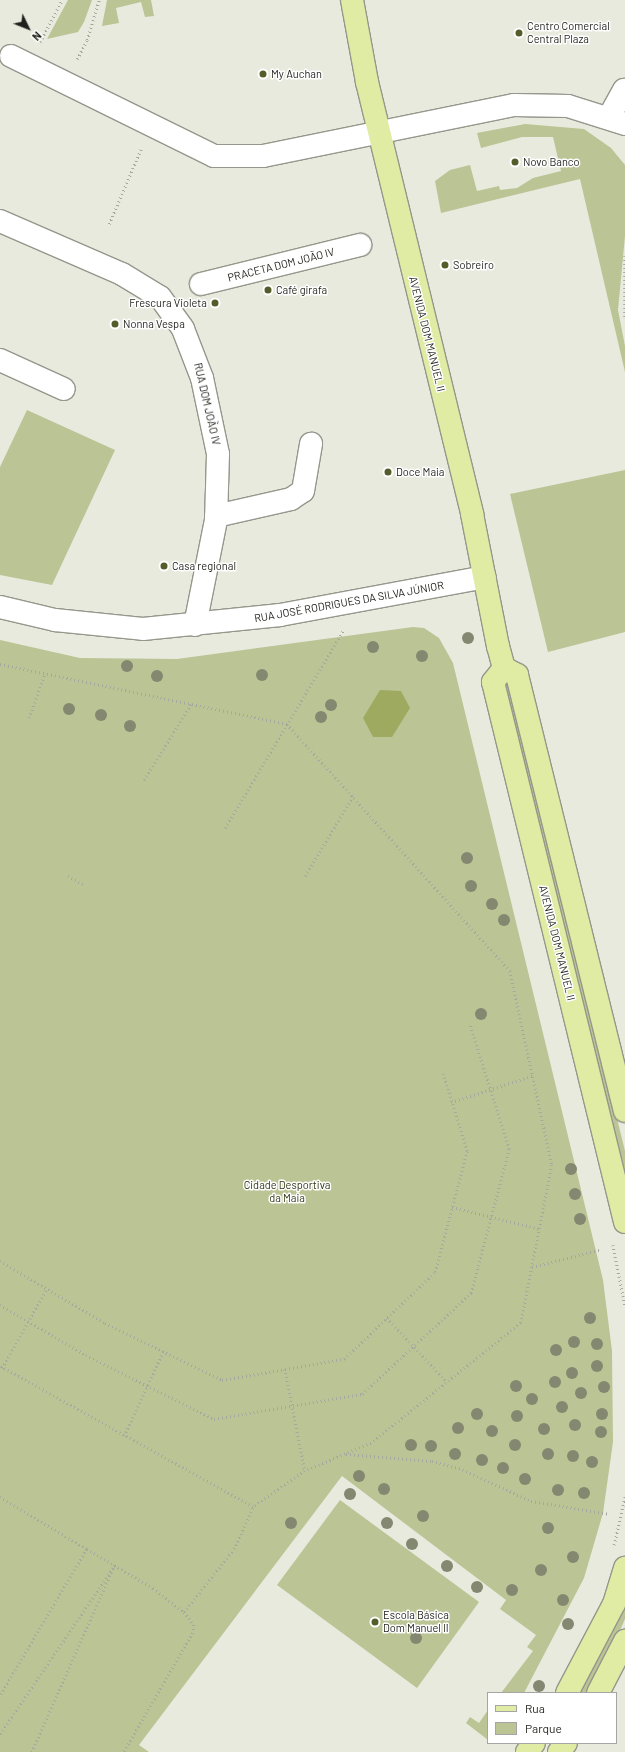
<!DOCTYPE html>
<meta charset="utf-8">
<style>
body{margin:0}
#map{position:relative;width:625px;height:1752px;overflow:hidden;background:#e8eade;font-family:Barlow,sans-serif}
div>[style]{position:absolute}
.green>*{inset:0;background:#bbc494}
.water>*{inset:0;background:#9eaa60}
.path>*{height:2.5px;margin-top:-1.25px;transform-origin:0;background:repeating-linear-gradient(90deg,#a6a79d 0 1px,transparent 0 4px)}
.roads{filter:drop-shadow(1px 0 #94978b) drop-shadow(-1px 0 #94978b) drop-shadow(0 1px #94978b) drop-shadow(0 -1px #94978b)}
.minor>*{height:22px;margin:-11px;padding:0 11px;transform-origin:11px;border-radius:11px;background:#fff}
.major>*{height:22px;margin:-11px;padding:0 11px;transform-origin:11px;border-radius:11px;background:#e0eba3}
.trees>*{width:12px;height:12px;margin:-6px;border-radius:50%;background:#848870}
.dots>*{width:11px;height:11px;translate:-50% -50%;box-sizing:border-box;border:2px solid #fff;border-radius:50%}
span{translate:-50% -50%;white-space:nowrap;text-align:center;line-height:1.15;-webkit-text-stroke:3px #fff;paint-order:stroke}
.poi-label{font-size:11px;color:#1f201b}
.left{translate:0 -50%;text-align:left}
.right{translate:-100% -50%;text-align:right}
.street-label{font-size:11px;color:#1f201b}
.park-label{font-size:11px;color:#323716}
.legend{position:absolute;left:487px;top:1692px;width:130px;height:52px;box-sizing:border-box;background:#fff;border:1px solid #a5a6a4;margin:0;padding:5px 7px;list-style:none;font-size:12px;color:#1f201b}
.legend li{display:flex;align-items:center;gap:8px;height:20px}
.legend b{width:20px;border:1px solid #a5a6a4}
.north{position:absolute;left:8px;top:8px;width:40px;height:40px;-webkit-text-stroke:3px #fff;paint-order:stroke;rotate:133deg;font-size:11px;font-weight:700;line-height:16px;text-align:center;color:#1f201b}
.north::after{content:'';display:block;margin:auto;width:14px;height:18px;background:#1f201b;clip-path:polygon(50% 0,100% 100%,50% 72%,0 100%)}
</style>
<div id="map">
<div class="green">
<i style="clip-path:polygon(68px 0,92px 0,84px 22px,78px 32px,47px 39px)"></i>
<i style="clip-path:polygon(107px 0,151px 0,154px 16px,145px 17px,141px 2px,116px 8px,119px 23px,102px 26px)"></i>
<i style="clip-path:polygon(525px 124px,584px 129px,611px 148px,625px 165px,625px 236px,618px 310px,625px 346px,625px 372px,580px 179px,441px 213px,435px 181px,450px 170px,470px 165px,477px 191px,499px 186px,500px 190px,517px 188px,533px 178px,561px 171px,553px 137px,522px 137px,481px 148px,477px 133px)"></i>
<i style="clip-path:polygon(27px 410px,115px 450px,52px 585px,0 575px,0 467px)"></i>
<i style="clip-path:polygon(625px 470px,625px 632px,548px 652px,510px 494px)"></i>
<i style="clip-path:polygon(413px 627px,424px 628px,439px 638px,453px 663px,603px 1280px,612px 1351px,613px 1442px,603px 1513px,584px 1578px,524px 1693px,501px 1693px,533px 1651px,527px 1647px,536px 1635px,500px 1609px,506px 1600px,342px 1476px,139px 1745px,149px 1752px,0 1752px,0 640px,80px 658px,177px 659px)"></i>
<i style="clip-path:polygon(507px 672px,625px 1151px,625px 1177px,501px 674px)"></i>
<i style="clip-path:polygon(340px 1500px,479px 1602px,417px 1688px,277px 1585px)"></i>
<i style="clip-path:polygon(625px 1607px,625px 1619px,616px 1640px,586px 1693px,580px 1693px)"></i>
<i style="clip-path:polygon(488px 1710px,488px 1740px,466px 1723px,470px 1717px,479px 1723px)"></i>
</div>
<div class="water">
<i style="clip-path:polygon(380px 690px,401px 691px,410px 708px,392px 737px,373px 737px,363px 718px)"></i>
</div>
<div class="path">
<i style="left:40px;top:42px;width:47px;rotate:-62.4deg"></i>
<i style="left:77px;top:59px;width:21px;rotate:-62deg"></i>
<i style="left:87px;top:40px;width:42px;rotate:-73.3deg"></i>
<i style="left:109px;top:224px;width:82px;rotate:-66.9deg"></i>
<i style="left:625px;top:256px;width:62px;rotate:90deg"></i>
<i style="left:0;top:664px;width:293px;rotate:11.8deg"></i>
<i style="left:287px;top:724px;width:333px;rotate:47.9deg"></i>
<i style="left:510px;top:971px;width:198px;rotate:77.8deg"></i>
<i style="left:552px;top:1165px;width:161px;rotate:101.1deg"></i>
<i style="left:521px;top:1323px;width:192px;rotate:141.3deg"></i>
<i style="left:371px;top:1443px;width:72px;rotate:157deg"></i>
<i style="left:305px;top:1471px;width:63px;rotate:145.3deg"></i>
<i style="left:253px;top:1507px;width:290px;rotate:-150.9deg"></i>
<i style="left:29px;top:718px;width:48px;rotate:-70.4deg"></i>
<i style="left:144px;top:780px;width:89px;rotate:-58.3deg"></i>
<i style="left:225px;top:828px;width:230px;rotate:-59.1deg"></i>
<i style="left:68px;top:876px;width:18px;rotate:29deg"></i>
<i style="left:305px;top:876px;width:93px;rotate:-59deg"></i>
<i style="left:451px;top:1102px;width:88px;rotate:-17.8deg"></i>
<i style="left:452px;top:1207px;width:91px;rotate:14deg"></i>
<i style="left:613px;top:1245px;width:61px;rotate:78.7deg"></i>
<i style="left:0;top:1261px;width:122px;rotate:30.6deg"></i>
<i style="left:105px;top:1323px;width:130px;rotate:26deg"></i>
<i style="left:222px;top:1380px;width:124px;rotate:-9.8deg"></i>
<i style="left:344px;top:1359px;width:126px;rotate:-43.7deg"></i>
<i style="left:435px;top:1272px;width:125px;rotate:-75.2deg"></i>
<i style="left:467px;top:1151px;width:81px;rotate:-107.3deg"></i>
<i style="left:532px;top:1267px;width:72px;rotate:-14.4deg"></i>
<i style="left:0;top:1305px;width:99px;rotate:30.2deg"></i>
<i style="left:86px;top:1355px;width:143px;rotate:26.6deg"></i>
<i style="left:214px;top:1419px;width:150px;rotate:-9.6deg"></i>
<i style="left:362px;top:1394px;width:149px;rotate:-42.8deg"></i>
<i style="left:471px;top:1293px;width:149px;rotate:-75.2deg"></i>
<i style="left:509px;top:1149px;width:130px;rotate:-107.5deg"></i>
<i style="left:387px;top:1318px;width:88px;rotate:46.8deg"></i>
<i style="left:2px;top:1368px;width:92px;rotate:-60.6deg"></i>
<i style="left:285px;top:1369px;width:104px;rotate:78.9deg"></i>
<i style="left:124px;top:1436px;width:93px;rotate:-65.1deg"></i>
<i style="left:346px;top:1454px;width:86px;rotate:4.7deg"></i>
<i style="left:432px;top:1461px;width:28px;rotate:15deg"></i>
<i style="left:459px;top:1468px;width:79px;rotate:24.6deg"></i>
<i style="left:531px;top:1501px;width:80px;rotate:9.3deg"></i>
<i style="left:0;top:1497px;width:101px;rotate:30.9deg"></i>
<i style="left:87px;top:1549px;width:171px;rotate:120.6deg"></i>
<i style="left:614px;top:1545px;width:50px;rotate:-77.3deg"></i>
<i style="left:87px;top:1549px;width:77px;rotate:30.6deg"></i>
<i style="left:153px;top:1588px;width:39px;rotate:38deg"></i>
<i style="left:184px;top:1612px;width:16px;rotate:52deg"></i>
<i style="left:194px;top:1625px;width:8px;rotate:97deg"></i>
<i style="left:193px;top:1633px;width:138px;rotate:120.1deg"></i>
<i style="left:184px;top:1612px;width:80px;rotate:-51.6deg"></i>
<i style="left:234px;top:1549px;width:46px;rotate:-65.7deg"></i>
<i style="left:0;top:1734px;width:204px;rotate:-55.8deg"></i>
<i style="left:115px;top:1565px;width:205px;rotate:113.9deg"></i>
</div>
<div class="roads">
<div class="minor">
<i style="left:11px;top:56px;width:226px;rotate:26.2deg"></i>
<i style="left:214px;top:156px;width:49px"></i>
<i style="left:263px;top:156px;width:256px;rotate:-11.5deg"></i>
<i style="left:514px;top:105px;width:54px;rotate:1.1deg"></i>
<i style="left:568px;top:106px;width:60px;rotate:17.5deg"></i>
<i style="left:609px;top:117px;width:31px;rotate:-61deg"></i>
<i style="left:0;top:221px;width:133px;rotate:23.5deg"></i>
<i style="left:122px;top:274px;width:44px;rotate:31.2deg"></i>
<i style="left:160px;top:297px;width:39px;rotate:54deg"></i>
<i style="left:183px;top:329px;width:53px;rotate:68.8deg"></i>
<i style="left:202px;top:378px;width:78px;rotate:78.1deg"></i>
<i style="left:218px;top:454px;width:66px;rotate:91.7deg"></i>
<i style="left:216px;top:520px;width:107px;rotate:101.3deg"></i>
<i style="left:201px;top:284px;width:164px;rotate:-13.8deg"></i>
<i style="left:0;top:360px;width:70px;rotate:24.4deg"></i>
<i style="left:216px;top:516px;width:77px;rotate:-12.8deg"></i>
<i style="left:291px;top:499px;width:14px;rotate:-34deg"></i>
<i style="left:303px;top:491px;width:48px;rotate:-80.3deg"></i>
<i style="left:0;top:607px;width:57px;rotate:13.3deg"></i>
<i style="left:55px;top:620px;width:88px;rotate:5.8deg"></i>
<i style="left:143px;top:629px;width:138px;rotate:-5.8deg"></i>
<i style="left:280px;top:615px;width:208px;rotate:-10.5deg"></i>
</div>
<div class="major">
<i style="left:352px;top:0;width:83px;rotate:79.6deg"></i>
<i style="left:367px;top:82px;width:445px;rotate:76.3deg"></i>
<i style="left:472px;top:514px;width:135px;rotate:78.9deg"></i>
<i style="left:498px;top:646px;width:23px;rotate:75deg"></i>
<i style="left:504px;top:668px;width:15px;rotate:28deg"></i>
<i style="left:517px;top:675px;width:449px;rotate:76.1deg"></i>
<i style="left:504px;top:668px;width:18px;rotate:128deg"></i>
<i style="left:493px;top:682px;width:556px;rotate:76.26deg"></i>
<i style="left:567px;top:1693px;width:101px;rotate:-62.2deg"></i>
<i style="left:614px;top:1604px;width:38px;rotate:-73deg"></i>
<i style="left:598px;top:1693px;width:59px;rotate:-62.6deg"></i>
<i style="left:527px;top:1752px;width:11px;rotate:-52deg"></i>
<i style="left:559px;top:1752px;width:11px;rotate:-52deg"></i>
</div>
</div>
<div class="trees">
<i style="left:468px;top:638px"></i>
<i style="left:373px;top:647px"></i>
<i style="left:422px;top:656px"></i>
<i style="left:127px;top:666px"></i>
<i style="left:262px;top:675px"></i>
<i style="left:157px;top:676px"></i>
<i style="left:331px;top:705px"></i>
<i style="left:69px;top:709px"></i>
<i style="left:101px;top:715px"></i>
<i style="left:321px;top:717px"></i>
<i style="left:130px;top:726px"></i>
<i style="left:467px;top:858px"></i>
<i style="left:471px;top:886px"></i>
<i style="left:492px;top:904px"></i>
<i style="left:504px;top:920px"></i>
<i style="left:481px;top:1014px"></i>
<i style="left:571px;top:1169px"></i>
<i style="left:575px;top:1194px"></i>
<i style="left:580px;top:1219px"></i>
<i style="left:590px;top:1318px"></i>
<i style="left:574px;top:1342px"></i>
<i style="left:597px;top:1344px"></i>
<i style="left:556px;top:1350px"></i>
<i style="left:597px;top:1366px"></i>
<i style="left:572px;top:1373px"></i>
<i style="left:555px;top:1382px"></i>
<i style="left:516px;top:1386px"></i>
<i style="left:604px;top:1387px"></i>
<i style="left:581px;top:1393px"></i>
<i style="left:532px;top:1399px"></i>
<i style="left:562px;top:1407px"></i>
<i style="left:477px;top:1414px"></i>
<i style="left:602px;top:1414px"></i>
<i style="left:517px;top:1416px"></i>
<i style="left:575px;top:1425px"></i>
<i style="left:458px;top:1428px"></i>
<i style="left:544px;top:1429px"></i>
<i style="left:492px;top:1431px"></i>
<i style="left:601px;top:1432px"></i>
<i style="left:411px;top:1445px"></i>
<i style="left:515px;top:1445px"></i>
<i style="left:431px;top:1446px"></i>
<i style="left:455px;top:1454px"></i>
<i style="left:548px;top:1454px"></i>
<i style="left:573px;top:1456px"></i>
<i style="left:482px;top:1460px"></i>
<i style="left:592px;top:1462px"></i>
<i style="left:503px;top:1468px"></i>
<i style="left:359px;top:1476px"></i>
<i style="left:525px;top:1479px"></i>
<i style="left:384px;top:1489px"></i>
<i style="left:558px;top:1490px"></i>
<i style="left:584px;top:1493px"></i>
<i style="left:350px;top:1494px"></i>
<i style="left:423px;top:1516px"></i>
<i style="left:291px;top:1523px"></i>
<i style="left:387px;top:1523px"></i>
<i style="left:548px;top:1528px"></i>
<i style="left:412px;top:1544px"></i>
<i style="left:573px;top:1557px"></i>
<i style="left:447px;top:1566px"></i>
<i style="left:541px;top:1570px"></i>
<i style="left:477px;top:1587px"></i>
<i style="left:512px;top:1590px"></i>
<i style="left:563px;top:1600px"></i>
<i style="left:568px;top:1624px"></i>
<i style="left:416px;top:1638px"></i>
<i style="left:539px;top:1686px"></i>
</div>
<div class="dots">
<i style="left:519px;top:33px;background:#545c2a"></i>
<i style="left:263px;top:74px;background:#545c2a"></i>
<i style="left:515px;top:162px;background:#545c2a"></i>
<i style="left:445px;top:265px;background:#545c2a"></i>
<i style="left:268px;top:290px;background:#545c2a"></i>
<i style="left:215px;top:303px;background:#545c2a"></i>
<i style="left:115px;top:324px;background:#545c2a"></i>
<i style="left:388px;top:472px;background:#545c2a"></i>
<i style="left:164px;top:566px;background:#545c2a"></i>
<i style="left:375px;top:1622px;background:#545c2a"></i>
</div>
<div class="poi-label">
<span class="left" style="left:527px;top:33px">Centro Comercial<br>Central Plaza</span>
<span class="left" style="left:271px;top:74px">My Auchan</span>
<span class="left" style="left:523px;top:162px">Novo Banco</span>
<span class="left" style="left:453px;top:265px">Sobreiro</span>
<span class="left" style="left:276px;top:290px">Café girafa</span>
<span class="right" style="left:207px;top:303px">Frescura Violeta</span>
<span class="left" style="left:123px;top:324px">Nonna Vespa</span>
<span class="left" style="left:396px;top:472px">Doce Maia</span>
<span class="left" style="left:172px;top:566px">Casa regional</span>
<span class="left" style="left:383px;top:1622px">Escola Básica<br>Dom Manuel II</span>
</div>
<div class="street-label">
<span style="left:281px;top:265px;rotate:-14deg">PRACETA DOM JOÃO IV</span>
<span style="left:427px;top:334px;rotate:76deg">AVENIDA DOM MANUEL II</span>
<span style="left:207px;top:404px;rotate:77deg">RUA DOM JOÃO IV</span>
<span style="left:349px;top:602px;rotate:-10deg">RUA JOSÉ RODRIGUES DA SILVA JÚNIOR</span>
<span style="left:557px;top:943px;rotate:76deg">AVENIDA DOM MANUEL II</span>
</div>
<div class="park-label">
<span style="left:287px;top:1192px">Cidade Desportiva<br>da Maia</span>
</div>
<ul class="legend">
<li><b style="height:5px;background:#e0eba3"></b>Rua</li>
<li><b style="height:11px;background:#bbc494"></b>Parque</li>
</ul>
<div class="north">N</div>
</div>
